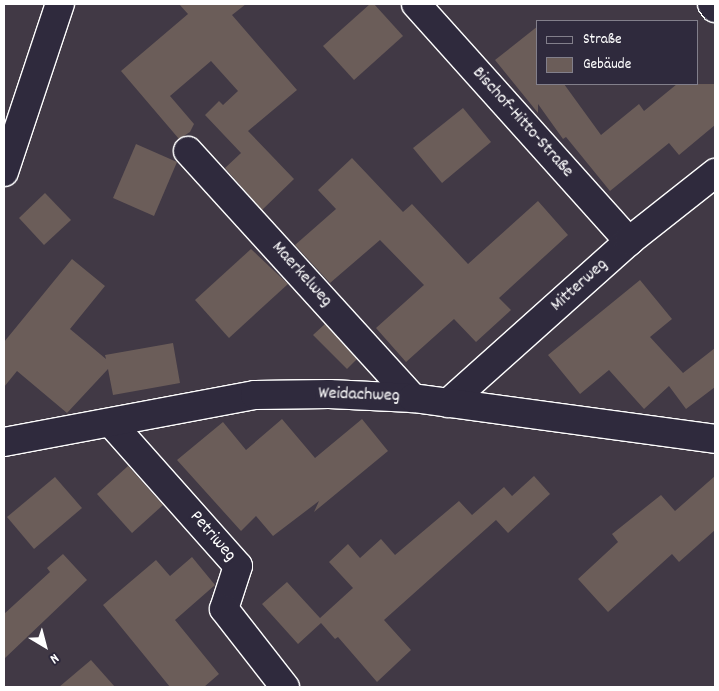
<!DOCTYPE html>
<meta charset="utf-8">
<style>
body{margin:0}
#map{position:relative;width:719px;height:691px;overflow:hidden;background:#413945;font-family:Dekko,sans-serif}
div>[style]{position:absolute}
.building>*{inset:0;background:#6b5d59}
.roads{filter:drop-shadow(1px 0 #fff) drop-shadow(-1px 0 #fff) drop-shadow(0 1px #fff) drop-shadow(0 -1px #fff)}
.street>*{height:28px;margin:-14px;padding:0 14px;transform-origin:14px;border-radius:14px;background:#2f2a3d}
.secondary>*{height:28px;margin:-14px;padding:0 14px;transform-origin:14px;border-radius:14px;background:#2f2a3d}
span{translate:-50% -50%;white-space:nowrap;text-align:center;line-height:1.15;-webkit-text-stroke:5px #2f2a3d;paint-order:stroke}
.street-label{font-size:18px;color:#fff}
.frame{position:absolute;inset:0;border:5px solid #fff;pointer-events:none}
.legend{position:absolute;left:536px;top:20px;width:162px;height:65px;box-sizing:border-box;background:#2f2a3d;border:1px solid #827f8b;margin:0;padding:6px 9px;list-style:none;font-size:15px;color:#fff}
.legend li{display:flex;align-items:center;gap:10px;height:25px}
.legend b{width:25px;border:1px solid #827f8b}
.north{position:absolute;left:20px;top:621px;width:50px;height:50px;-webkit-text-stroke:4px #2f2a3d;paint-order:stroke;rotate:143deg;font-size:14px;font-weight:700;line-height:20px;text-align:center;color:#fff}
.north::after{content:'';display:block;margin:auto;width:18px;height:22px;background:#fff;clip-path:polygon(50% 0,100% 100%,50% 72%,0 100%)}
</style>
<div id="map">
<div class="building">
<i style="clip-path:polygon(179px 4px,246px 4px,232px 15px,297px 90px,248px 131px,294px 179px,262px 210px,225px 168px,241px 153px,205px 115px,219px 101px,223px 105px,238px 91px,211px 61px,170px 96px,194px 124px,190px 132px,179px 139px,121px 71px,188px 14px)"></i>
<i style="clip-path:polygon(370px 4px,374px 4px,403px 36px,354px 80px,323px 46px)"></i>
<i style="clip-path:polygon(538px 26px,538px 84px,564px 84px,601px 135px,639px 104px,644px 111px,677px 84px,715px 84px,715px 125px,679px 155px,669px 143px,610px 191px,566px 137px,563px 139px,538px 104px,538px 113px,495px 60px)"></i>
<i style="clip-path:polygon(463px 108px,491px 142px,442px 183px,413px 148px)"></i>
<i style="clip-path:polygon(136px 144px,177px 162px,154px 216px,113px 198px)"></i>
<i style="clip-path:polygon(352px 158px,403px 212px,412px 204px,468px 264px,538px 201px,568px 235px,499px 298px,511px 310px,476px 342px,454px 319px,406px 362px,376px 328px,424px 285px,380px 240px,330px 283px,295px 245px,336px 209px,318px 190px)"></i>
<i style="clip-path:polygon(45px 193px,71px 220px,44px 245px,19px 218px)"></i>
<i style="clip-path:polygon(251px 249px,288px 284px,229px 338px,195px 300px)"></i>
<i style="clip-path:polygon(72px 259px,105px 286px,70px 329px,106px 359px,105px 355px,173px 343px,180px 383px,113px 395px,108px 369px,67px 413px,17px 371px,4px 387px,4px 342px)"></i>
<i style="clip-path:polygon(640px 280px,672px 319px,650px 337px,683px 373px,715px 348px,715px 387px,686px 409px,669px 386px,644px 409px,609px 370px,580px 394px,548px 355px)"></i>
<i style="clip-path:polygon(325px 324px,357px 359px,347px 369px,313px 335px)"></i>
<i style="clip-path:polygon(282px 419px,315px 458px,362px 419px,388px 451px,314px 512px,319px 501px,273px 536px,256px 516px,241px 531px,177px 460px,223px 422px,246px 450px)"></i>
<i style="clip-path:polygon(128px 466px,163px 505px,132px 533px,97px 494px)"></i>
<i style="clip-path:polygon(534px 476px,550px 494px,508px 533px,496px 520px,384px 620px,411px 650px,377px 682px,338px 637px,335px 639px,321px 623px,298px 644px,262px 604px,287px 582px,320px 618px,353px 588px,329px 562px,348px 544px,360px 558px,381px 539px,395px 555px,459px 501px,472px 515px,504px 487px,512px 496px)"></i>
<i style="clip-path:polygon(715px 476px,715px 530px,679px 562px,672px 554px,608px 612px,578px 579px,618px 542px,612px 534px,661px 495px,675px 511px)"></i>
<i style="clip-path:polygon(55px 477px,82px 508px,34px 549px,7px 517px)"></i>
<i style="clip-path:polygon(63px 554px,87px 580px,4px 659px,4px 614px,50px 572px,47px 568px)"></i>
<i style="clip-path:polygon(192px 557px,215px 585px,175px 620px,219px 674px,204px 687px,170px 687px,103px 605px,156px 560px,170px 576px)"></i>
<i style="clip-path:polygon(91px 660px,115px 687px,59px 687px)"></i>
</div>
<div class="roads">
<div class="street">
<i style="left:416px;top:4px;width:319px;rotate:48.1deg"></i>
<i style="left:712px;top:4px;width:5px;rotate:53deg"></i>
<i style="left:188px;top:151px;width:334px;rotate:47.7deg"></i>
<i style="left:448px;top:403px;width:243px;rotate:-41.8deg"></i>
<i style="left:629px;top:241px;width:110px;rotate:-38.3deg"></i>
<i style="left:111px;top:423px;width:191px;rotate:48.4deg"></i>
<i style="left:238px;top:566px;width:45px;rotate:108deg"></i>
<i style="left:224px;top:609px;width:99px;rotate:52deg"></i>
<i style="left:4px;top:442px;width:255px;rotate:-10.6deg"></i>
<i style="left:255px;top:395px;width:74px;rotate:-0.8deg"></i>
<i style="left:329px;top:394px;width:84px;rotate:2.7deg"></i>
<i style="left:413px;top:398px;width:305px;rotate:7.7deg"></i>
</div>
<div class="secondary">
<i style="left:4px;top:172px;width:177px;rotate:-71.6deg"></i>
</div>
</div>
<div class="street-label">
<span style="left:522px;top:123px;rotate:48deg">Bischof-Hitto-Straße</span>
<span style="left:301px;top:275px;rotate:48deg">Maerkelweg</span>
<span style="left:580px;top:286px;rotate:-42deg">Mitterweg</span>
<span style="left:359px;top:396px;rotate:2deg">Weidachweg</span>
<span style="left:212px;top:537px;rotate:49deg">Petriweg</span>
</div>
<div class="frame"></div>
<ul class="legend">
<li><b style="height:6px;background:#2f2a3d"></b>Straße</li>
<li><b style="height:14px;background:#6b5d59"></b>Gebäude</li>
</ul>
<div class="north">N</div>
</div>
